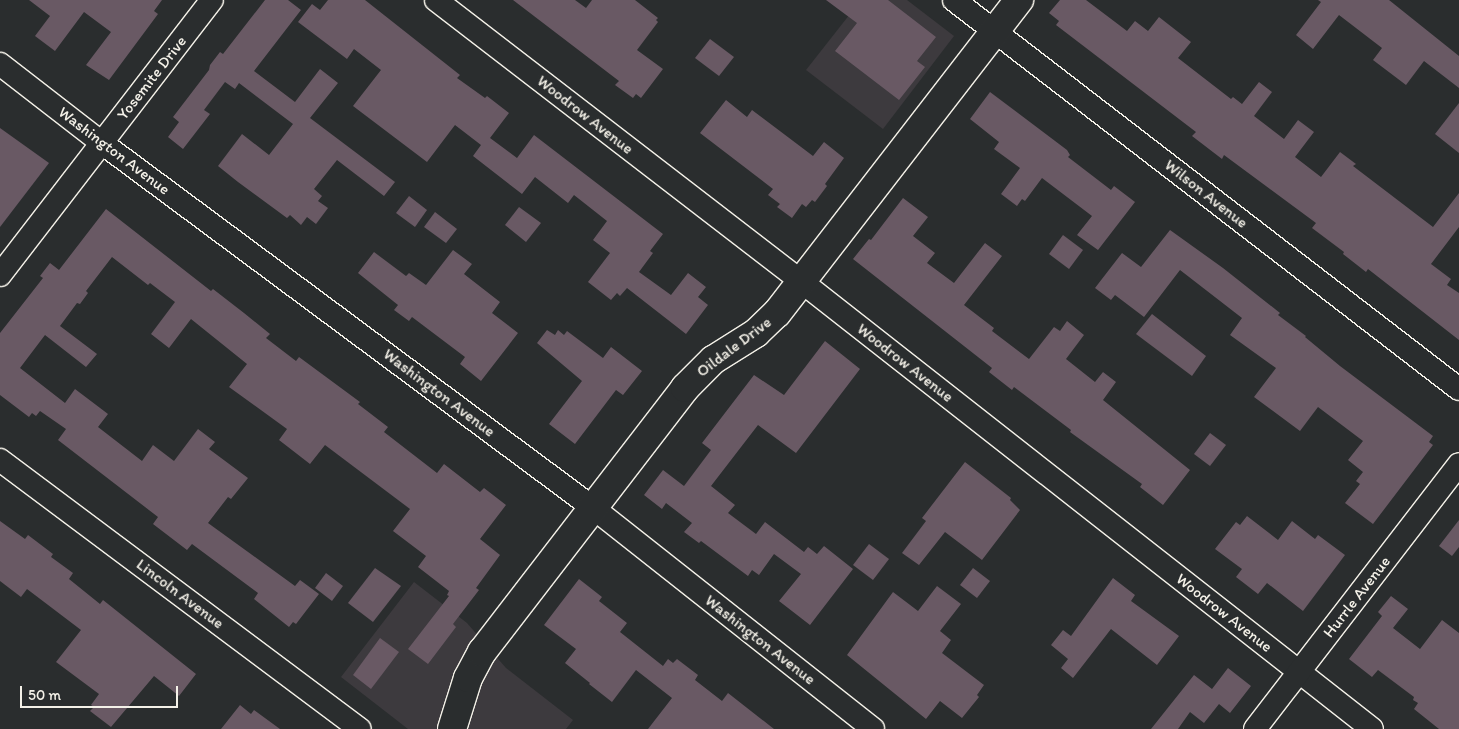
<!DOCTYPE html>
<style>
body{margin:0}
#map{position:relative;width:1459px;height:729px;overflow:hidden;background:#2a2d2e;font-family:Itim,sans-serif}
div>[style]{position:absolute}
.built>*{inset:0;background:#3d3a3e}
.building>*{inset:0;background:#695964}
.roads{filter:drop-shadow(1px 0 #f4f1e8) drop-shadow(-1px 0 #f4f1e8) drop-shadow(0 1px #f4f1e8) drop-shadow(0 -1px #f4f1e8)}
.minor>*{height:22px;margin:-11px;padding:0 11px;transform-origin:11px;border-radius:11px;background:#2a2d2e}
.tertiary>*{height:28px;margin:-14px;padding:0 14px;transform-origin:14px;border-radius:14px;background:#2a2d2e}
span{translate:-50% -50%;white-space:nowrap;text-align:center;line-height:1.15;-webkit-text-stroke:4px #2a2d2e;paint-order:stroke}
.street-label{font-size:16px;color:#f4f1e8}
.scale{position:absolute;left:20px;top:686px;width:158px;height:22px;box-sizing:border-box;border:2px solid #f4f1e8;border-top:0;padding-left:6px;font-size:15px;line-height:18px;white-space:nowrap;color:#f4f1e8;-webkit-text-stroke:4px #2a2d2e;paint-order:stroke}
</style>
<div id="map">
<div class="built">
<i style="clip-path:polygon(861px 0,907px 0,954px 36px,883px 129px,806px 70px)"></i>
<i style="clip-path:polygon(414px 582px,467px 623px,506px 668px,573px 720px,566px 729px,408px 729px,341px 677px)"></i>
</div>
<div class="building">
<i style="clip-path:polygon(29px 0,162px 0,154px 11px,158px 14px,109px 80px,86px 65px,111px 32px,84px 12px,55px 51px,35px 36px,50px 16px)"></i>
<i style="clip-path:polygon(265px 0,288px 0,301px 10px,254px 71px,295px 102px,320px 69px,338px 83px,310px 118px,395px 182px,384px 196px,337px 160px,314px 189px,322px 196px,318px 201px,328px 208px,316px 224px,307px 217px,301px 225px,290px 215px,287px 218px,238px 182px,218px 166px,242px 134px,269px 155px,293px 124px,239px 83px,235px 89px,225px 82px,204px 110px,210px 114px,183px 149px,168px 137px,179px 122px,173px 117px,209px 70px,210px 65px,220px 52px,223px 54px)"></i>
<i style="clip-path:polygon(328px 0,365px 0,460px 75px,457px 78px,485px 98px,487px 96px,509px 113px,490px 138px,517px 158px,534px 135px,663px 234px,650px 251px,653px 253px,639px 272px,671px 295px,688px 273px,706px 287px,698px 297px,708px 305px,686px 334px,627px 288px,620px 296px,617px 293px,611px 300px,588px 282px,610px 253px,593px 240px,607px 221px,574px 195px,568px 203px,535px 177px,522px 194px,473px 156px,481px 145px,455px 125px,427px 162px,353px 106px,381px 70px,354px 49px,347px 59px,298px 22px,312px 4px,320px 10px)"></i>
<i style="clip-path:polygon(513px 0,575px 0,586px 8px,592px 0,635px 0,658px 18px,656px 20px,658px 22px,637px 50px,663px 69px,641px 98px,636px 94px,633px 98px,615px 85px,619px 81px)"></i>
<i style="clip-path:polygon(826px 0,888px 0,936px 37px,917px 61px,925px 67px,899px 100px,835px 51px,857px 23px)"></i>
<i style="clip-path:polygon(1060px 0,1086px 0,1127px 31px,1135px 21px,1148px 31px,1159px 17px,1191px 42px,1178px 58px,1231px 99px,1233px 97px,1242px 104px,1259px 82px,1272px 92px,1254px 116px,1284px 139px,1298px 120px,1314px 132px,1295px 157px,1321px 177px,1340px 152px,1356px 164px,1353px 166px,1433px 227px,1459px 193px,1459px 227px,1431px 264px,1451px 279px,1447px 285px,1459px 293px,1459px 340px,1368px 269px,1366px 272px,1343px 254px,1344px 252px,1312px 228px,1316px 223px,1224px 155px,1222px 159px,1192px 136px,1196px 132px,1056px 25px,1059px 21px,1049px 13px)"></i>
<i style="clip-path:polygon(1318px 0,1389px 0,1459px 56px,1459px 88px,1424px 61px,1406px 85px,1373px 60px,1382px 48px,1339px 15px,1313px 49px,1296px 35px,1321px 2px)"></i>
<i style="clip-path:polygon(710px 39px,734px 57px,719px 76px,695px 58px)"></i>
<i style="clip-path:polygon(990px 92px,1067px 150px,1070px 155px,1068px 157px,1111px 190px,1114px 186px,1135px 202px,1098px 250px,1077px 235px,1092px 216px,1042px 178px,1025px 201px,1022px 199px,1017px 206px,1001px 194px,1020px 168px,994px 149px,999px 142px,970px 119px)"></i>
<i style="clip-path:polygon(726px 100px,747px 117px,752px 110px,813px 156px,824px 142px,844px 158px,825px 184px,827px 186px,815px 202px,812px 200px,806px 207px,802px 204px,792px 218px,777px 207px,780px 204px,768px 195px,773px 189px,700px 133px)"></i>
<i style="clip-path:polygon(1459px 103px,1459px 153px,1435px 134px)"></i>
<i style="clip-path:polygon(0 128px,49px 163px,0 227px)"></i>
<i style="clip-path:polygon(409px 196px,427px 210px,415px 227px,396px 213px)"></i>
<i style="clip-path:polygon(903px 198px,928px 217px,913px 236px,935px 253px,927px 263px,954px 283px,985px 243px,1002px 256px,964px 305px,994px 328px,992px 331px,1029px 359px,1054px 327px,1060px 331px,1067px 321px,1084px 335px,1066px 359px,1095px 382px,1103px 372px,1116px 382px,1103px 400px,1190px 470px,1163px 505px,1140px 487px,1142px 484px,1070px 432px,1071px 430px,1014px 387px,1012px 390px,989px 372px,992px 368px,853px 259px,869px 239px,871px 240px)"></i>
<i style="clip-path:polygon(519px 207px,541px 223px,526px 242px,505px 225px)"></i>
<i style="clip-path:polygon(106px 209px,211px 291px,213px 289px,244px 313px,270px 334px,266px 338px,296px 361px,299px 357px,360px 402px,358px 404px,388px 427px,384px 432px,437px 473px,444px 464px,480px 492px,484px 488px,506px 505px,480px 539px,500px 555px,476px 588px,479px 590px,453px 624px,456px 627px,428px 664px,408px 649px,449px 596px,447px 595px,449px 591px,418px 567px,426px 556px,393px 531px,410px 509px,325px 445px,310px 464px,279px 440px,287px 429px,229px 387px,247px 364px,191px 319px,169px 348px,151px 334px,175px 302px,150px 283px,148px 285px,112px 257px,86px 291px,88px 293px,80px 304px,77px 303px,60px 326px,97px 354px,86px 367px,45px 335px,20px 368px,65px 403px,75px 389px,108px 414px,98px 427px,142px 461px,153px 445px,174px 461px,198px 429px,215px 442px,209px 449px,248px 478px,231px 499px,228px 497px,208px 523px,295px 586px,300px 580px,319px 594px,296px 624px,293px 622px,289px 627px,254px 599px,258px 593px,192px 544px,187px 550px,153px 524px,158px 517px,58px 440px,66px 429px,40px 411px,36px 416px,32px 413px,29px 417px,0 395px,0 333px,43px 278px,40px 276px,50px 263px,59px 270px)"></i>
<i style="clip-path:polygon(435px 212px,457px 229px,446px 243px,424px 227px)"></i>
<i style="clip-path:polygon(1170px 230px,1223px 268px,1280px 313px,1278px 315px,1306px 336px,1305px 337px,1340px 366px,1433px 436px,1429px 442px,1433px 445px,1373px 524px,1345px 503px,1360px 484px,1356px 481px,1363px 472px,1348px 460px,1363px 441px,1318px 407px,1300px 431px,1254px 397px,1276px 368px,1230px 335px,1242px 318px,1180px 270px,1144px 317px,1115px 295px,1111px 300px,1095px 288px,1122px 253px,1141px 267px)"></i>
<i style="clip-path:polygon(1063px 235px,1083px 250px,1069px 269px,1049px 254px)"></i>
<i style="clip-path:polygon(453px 250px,472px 264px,464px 274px,500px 302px,492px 313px,518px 333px,481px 381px,460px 364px,465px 357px,412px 317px,409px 321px,394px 310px,398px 305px,358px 273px,374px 252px,406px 276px,409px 273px,426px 285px)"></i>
<i style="clip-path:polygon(1152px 314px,1206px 356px,1192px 376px,1136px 334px)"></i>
<i style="clip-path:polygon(547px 330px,555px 335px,558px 330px,564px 335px,567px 331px,603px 358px,611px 347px,642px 371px,623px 395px,616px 390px,575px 444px,549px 424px,582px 381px,537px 343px)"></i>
<i style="clip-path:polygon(825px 341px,860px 369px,796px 453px,758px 425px,711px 486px,735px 505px,728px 513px,756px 534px,765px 522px,804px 552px,808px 547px,817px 554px,824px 546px,853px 569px,810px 625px,779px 601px,801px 574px,774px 554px,759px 575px,752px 570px,748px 576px,701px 541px,699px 543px,684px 532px,692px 523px,666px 503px,662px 509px,644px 495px,663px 470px,684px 486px,711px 450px,702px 443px,754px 375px,784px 395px)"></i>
<i style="clip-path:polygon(1210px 433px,1226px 445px,1210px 466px,1194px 454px)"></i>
<i style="clip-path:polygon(965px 462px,1011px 498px,1010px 500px,1020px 510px,982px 560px,945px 532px,919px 565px,902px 553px,926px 521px,922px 518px)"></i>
<i style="clip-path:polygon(1247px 516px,1278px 540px,1292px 521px,1315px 539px,1318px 535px,1345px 555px,1303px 611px,1267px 583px,1258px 594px,1236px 577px,1242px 569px,1215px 549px,1236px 522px,1240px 525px)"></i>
<i style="clip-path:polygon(1459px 520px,1459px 547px,1452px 556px,1439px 546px)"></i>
<i style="clip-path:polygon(0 521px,25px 539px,28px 535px,53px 554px,51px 557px,73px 573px,69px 579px,100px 604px,103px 600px,196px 674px,179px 696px,154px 676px,111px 727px,90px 711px,94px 707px,91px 705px,99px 694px,56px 662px,81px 630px,27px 589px,21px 597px,0 581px)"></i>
<i style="clip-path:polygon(869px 544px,889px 559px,873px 580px,853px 565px)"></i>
<i style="clip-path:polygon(375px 568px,401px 586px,373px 622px,348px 603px)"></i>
<i style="clip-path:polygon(973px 568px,990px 581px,977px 598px,960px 585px)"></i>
<i style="clip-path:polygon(326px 573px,343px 586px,332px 601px,315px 588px)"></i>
<i style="clip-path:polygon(1113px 578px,1135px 595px,1131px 601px,1179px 636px,1157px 665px,1111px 629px,1073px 678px,1061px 668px,1068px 659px,1051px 645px,1063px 630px,1071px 636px)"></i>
<i style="clip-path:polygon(579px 579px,602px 597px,599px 601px,627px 623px,620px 632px,663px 666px,668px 659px,673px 663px,677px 659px,698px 675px,695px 680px,722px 701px,728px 693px,774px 729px,648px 729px,672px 698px,636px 670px,612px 702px,589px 684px,590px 683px,565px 663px,576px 649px,544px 625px)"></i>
<i style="clip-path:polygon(937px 586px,961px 604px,940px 631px,951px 640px,942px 653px,984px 685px,977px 695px,979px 697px,962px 718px,940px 701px,926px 719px,847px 655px,893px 592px,918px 611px)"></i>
<i style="clip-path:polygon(1391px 596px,1408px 609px,1393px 628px,1420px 649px,1442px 620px,1459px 633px,1459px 729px,1439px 729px,1414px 709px,1418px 703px,1413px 700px,1414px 697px,1378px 670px,1372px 677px,1349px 659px,1382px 616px,1378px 612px)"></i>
<i style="clip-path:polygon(380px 638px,399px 652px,371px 689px,353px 675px)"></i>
<i style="clip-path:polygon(1228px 668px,1251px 686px,1230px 713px,1219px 704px,1204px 723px,1190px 712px,1178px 729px,1151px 729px,1194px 675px,1212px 689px)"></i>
<i style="clip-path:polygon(240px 705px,251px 714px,254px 710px,280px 729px,221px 729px)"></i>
</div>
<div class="roads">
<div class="minor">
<i style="left:436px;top:0;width:462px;rotate:37.6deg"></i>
<i style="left:802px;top:282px;width:724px;rotate:38.1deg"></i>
<i style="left:954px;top:0;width:637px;rotate:37.61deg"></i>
<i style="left:0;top:64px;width:129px;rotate:37.8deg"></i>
<i style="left:102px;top:143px;width:610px;rotate:36.61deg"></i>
<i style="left:592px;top:507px;width:358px;rotate:38.3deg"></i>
<i style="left:0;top:275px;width:347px;rotate:-52.4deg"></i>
<i style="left:0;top:460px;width:449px;rotate:36.8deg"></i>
<i style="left:1255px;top:729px;width:334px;rotate:-52.4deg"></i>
</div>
<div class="tertiary">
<i style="left:452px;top:729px;width:53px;rotate:-72.6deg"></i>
<i style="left:468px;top:678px;width:30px;rotate:-62deg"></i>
<i style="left:482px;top:652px;width:333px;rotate:-52.4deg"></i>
<i style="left:685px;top:388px;width:40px;rotate:-45deg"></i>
<i style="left:713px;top:360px;width:51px;rotate:-32.1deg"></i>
<i style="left:756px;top:333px;width:29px;rotate:-44deg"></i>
<i style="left:777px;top:313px;width:396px;rotate:-52.3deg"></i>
</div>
</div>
<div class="street-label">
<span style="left:152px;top:78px;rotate:-52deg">Yosemite Drive</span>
<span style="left:585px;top:115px;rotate:38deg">Woodrow Avenue</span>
<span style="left:114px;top:151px;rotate:37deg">Washington Avenue</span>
<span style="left:1206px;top:194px;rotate:38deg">Wilson Avenue</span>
<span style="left:734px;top:347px;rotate:-37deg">Oildale Drive</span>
<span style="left:905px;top:363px;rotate:38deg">Woodrow Avenue</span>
<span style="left:439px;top:393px;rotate:37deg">Washington Avenue</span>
<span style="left:180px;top:594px;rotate:37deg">Lincoln Avenue</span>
<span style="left:1357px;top:597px;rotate:-52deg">Hurrle Avenue</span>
<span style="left:1224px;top:613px;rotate:38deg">Woodrow Avenue</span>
<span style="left:760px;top:640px;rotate:38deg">Washington Avenue</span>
</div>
<div class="scale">50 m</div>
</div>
